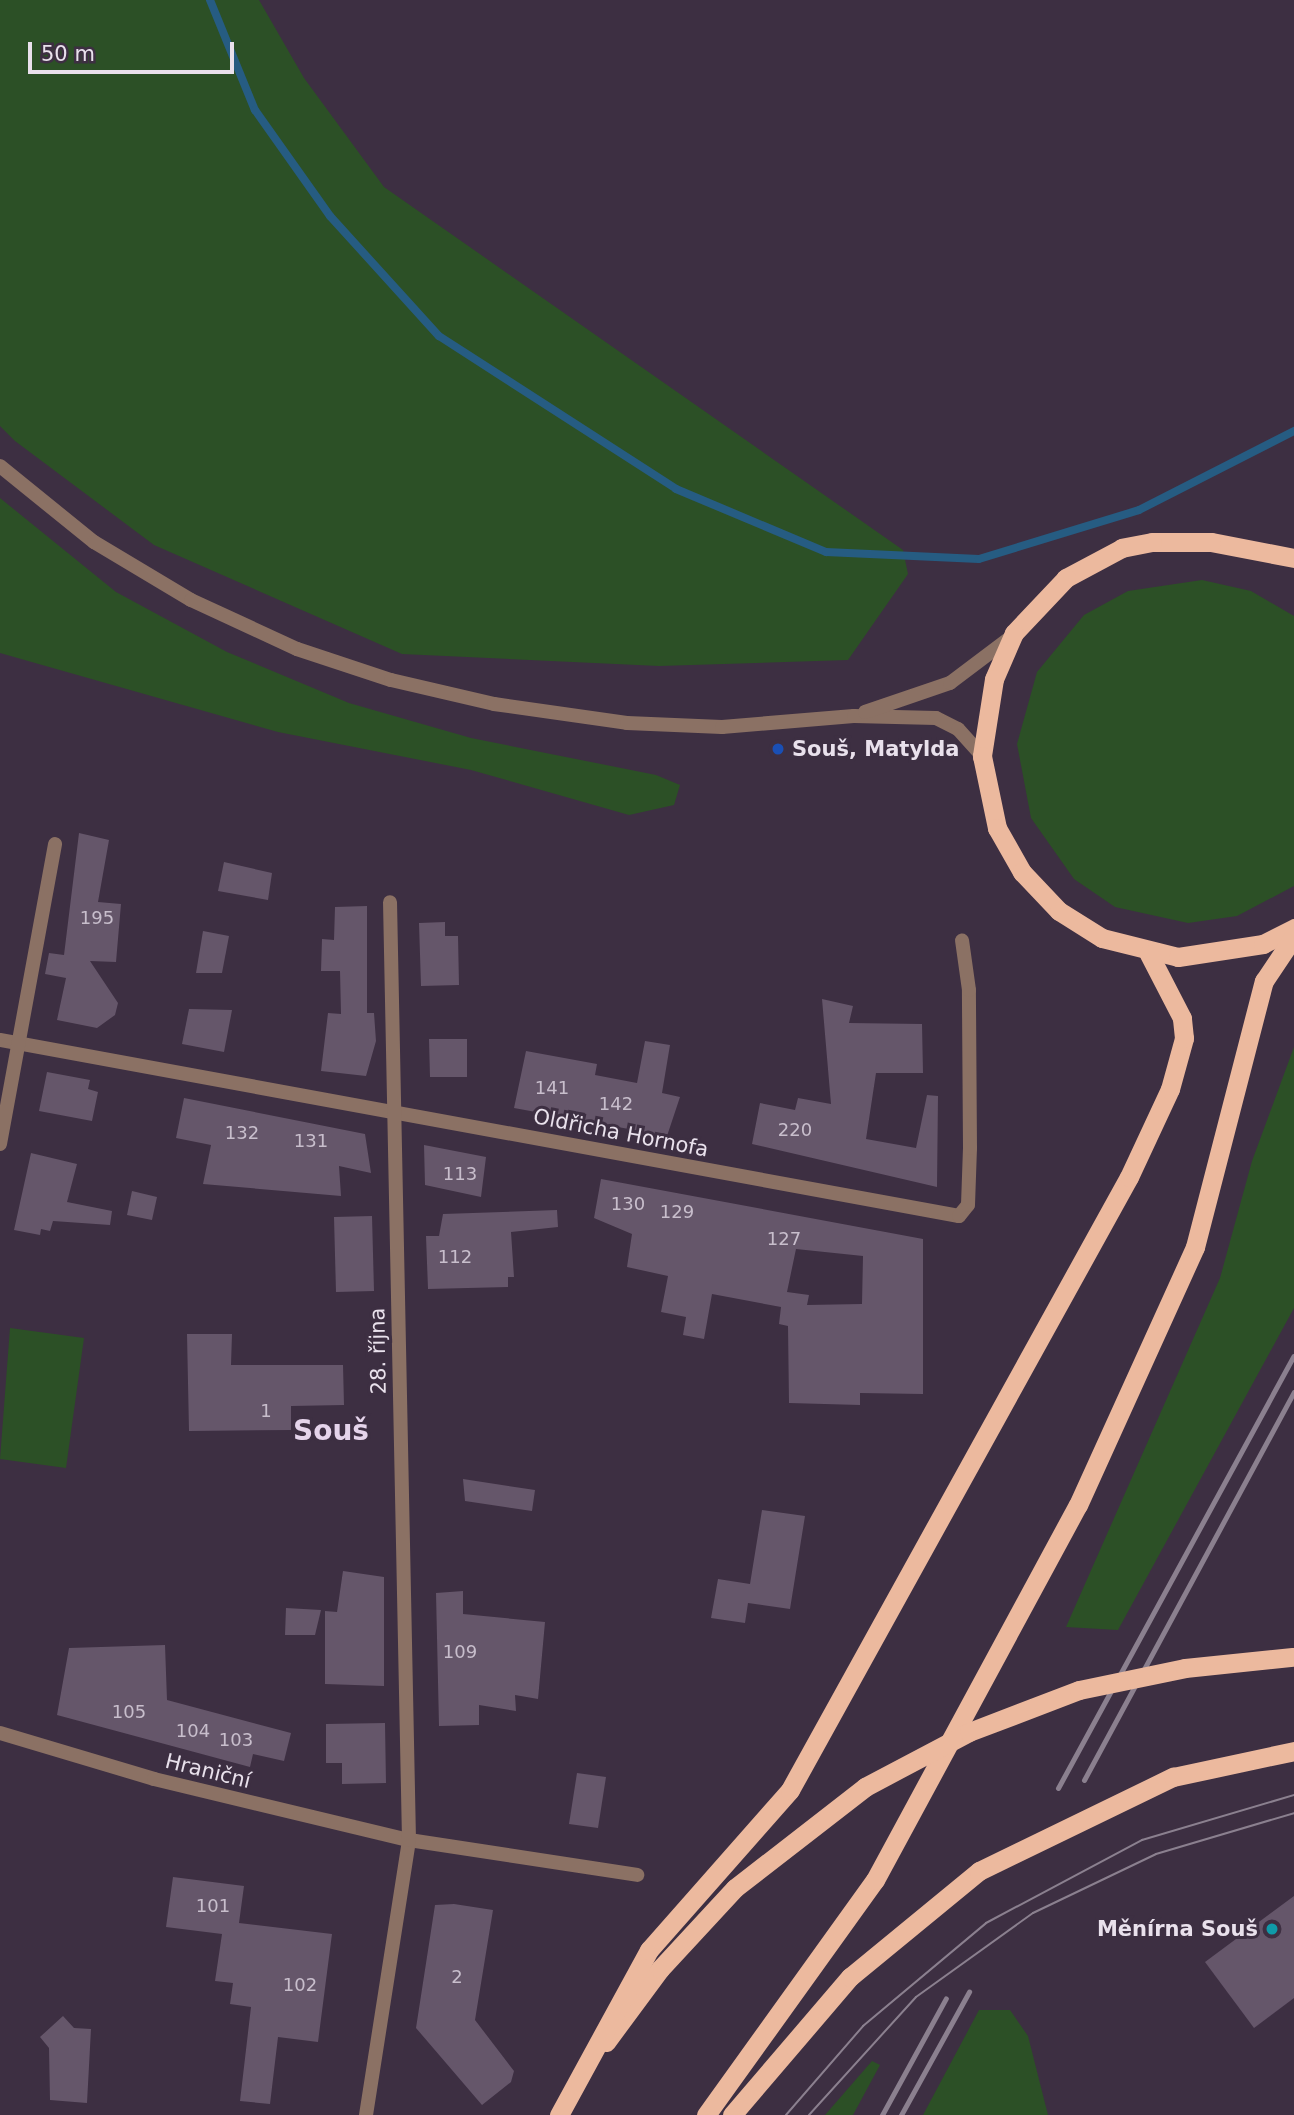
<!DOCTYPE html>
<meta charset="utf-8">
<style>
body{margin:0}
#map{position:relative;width:1294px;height:2115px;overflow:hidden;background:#3d2f42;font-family:"DejaVu Sans",sans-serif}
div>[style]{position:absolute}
.green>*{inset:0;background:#2c5026}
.stream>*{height:8px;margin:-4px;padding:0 4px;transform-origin:4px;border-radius:4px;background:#265c82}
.building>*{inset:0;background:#65566a}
.minor>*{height:14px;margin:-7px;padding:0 7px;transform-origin:7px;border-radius:7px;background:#8b7164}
.tertiary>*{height:14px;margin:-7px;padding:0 7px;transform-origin:7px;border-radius:7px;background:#8b7164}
.trunk>*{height:19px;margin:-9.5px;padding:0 9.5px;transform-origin:9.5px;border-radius:9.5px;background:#ecb99e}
.tram>*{height:2px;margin:-1px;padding:0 1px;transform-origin:1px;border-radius:1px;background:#8b808f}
.rail>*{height:5px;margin:-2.5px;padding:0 2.5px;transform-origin:2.5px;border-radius:2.5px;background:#8b808f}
.trunk-bridge>*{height:19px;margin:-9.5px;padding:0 9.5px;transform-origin:9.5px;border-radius:9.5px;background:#ecb99e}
.dots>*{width:19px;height:19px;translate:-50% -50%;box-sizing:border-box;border:4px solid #3d2f42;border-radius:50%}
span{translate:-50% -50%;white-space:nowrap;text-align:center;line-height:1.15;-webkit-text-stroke:6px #3d2f42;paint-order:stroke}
.number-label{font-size:18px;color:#c8becc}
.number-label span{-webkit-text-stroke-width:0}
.poi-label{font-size:21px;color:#e9e1ec;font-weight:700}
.left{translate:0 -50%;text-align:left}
.right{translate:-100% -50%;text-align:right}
.street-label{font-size:21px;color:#e9e1ec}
.district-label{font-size:28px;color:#e5d4eb;font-weight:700}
.scale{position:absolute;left:28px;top:42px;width:206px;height:32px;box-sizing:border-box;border:4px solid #e9e1ec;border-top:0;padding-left:9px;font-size:21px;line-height:24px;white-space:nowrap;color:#e9e1ec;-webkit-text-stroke:5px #3d2f42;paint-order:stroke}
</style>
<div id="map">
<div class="green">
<i style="clip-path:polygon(0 0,259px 0,304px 78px,384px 187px,903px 550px,908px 574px,848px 660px,659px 666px,402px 654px,154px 545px,15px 441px,0 426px)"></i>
<i style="clip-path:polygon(0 498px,116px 592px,227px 652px,349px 703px,471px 738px,656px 775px,680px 785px,674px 805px,629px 815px,471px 770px,278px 732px,0 653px)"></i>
<i style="clip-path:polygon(1202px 580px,1251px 591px,1294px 616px,1294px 886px,1237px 916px,1188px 923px,1115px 907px,1074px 879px,1031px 818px,1017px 744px,1037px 672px,1084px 615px,1128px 591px)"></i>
<i style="clip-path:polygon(1294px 1047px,1294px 1308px,1118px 1630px,1066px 1627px,1220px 1278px,1252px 1161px)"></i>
<i style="clip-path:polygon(10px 1328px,84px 1338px,66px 1468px,0 1459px)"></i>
<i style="clip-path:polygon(979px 2010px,1010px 2010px,1028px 2036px,1048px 2115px,923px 2115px)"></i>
<i style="clip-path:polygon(872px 2061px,880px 2065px,853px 2115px,825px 2115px)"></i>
</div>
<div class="stream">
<i style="left:210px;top:0;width:119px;rotate:67.8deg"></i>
<i style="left:255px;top:110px;width:130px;rotate:54.7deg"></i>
<i style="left:330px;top:216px;width:162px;rotate:47.8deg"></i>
<i style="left:439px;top:336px;width:282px;rotate:32.8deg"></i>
<i style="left:676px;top:489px;width:163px;rotate:22.8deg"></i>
<i style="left:826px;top:552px;width:153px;rotate:2.6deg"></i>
<i style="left:979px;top:559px;width:167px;rotate:-17deg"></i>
<i style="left:1139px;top:510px;width:174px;rotate:-27deg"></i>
</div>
<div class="building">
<i style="clip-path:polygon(79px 833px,109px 840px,98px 902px,121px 904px,116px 962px,90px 961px,118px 1003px,115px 1015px,97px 1028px,57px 1020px,66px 978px,45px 974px,49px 953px,64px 955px)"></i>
<i style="clip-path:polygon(224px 862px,272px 873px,268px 900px,218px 891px)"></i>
<i style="clip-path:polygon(367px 906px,367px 1013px,374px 1013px,376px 1041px,366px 1076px,321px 1071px,328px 1013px,341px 1014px,340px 971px,321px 971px,322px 939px,334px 940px,335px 907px)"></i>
<i style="clip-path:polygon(445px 922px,445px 936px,458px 936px,459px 985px,421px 986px,419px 923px)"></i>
<i style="clip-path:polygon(203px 931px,229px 936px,222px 973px,196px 973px)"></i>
<i style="clip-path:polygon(822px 999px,853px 1006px,849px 1023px,922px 1024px,923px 1073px,876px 1073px,866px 1139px,916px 1148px,927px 1095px,938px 1096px,937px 1187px,752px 1144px,760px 1103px,795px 1110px,798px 1098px,831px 1104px)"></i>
<i style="clip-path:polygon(189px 1009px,232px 1010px,224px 1052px,182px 1044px)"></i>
<i style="clip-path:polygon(429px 1039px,467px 1039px,467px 1077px,430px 1077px)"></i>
<i style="clip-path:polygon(645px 1041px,670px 1045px,662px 1093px,680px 1097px,667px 1136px,514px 1108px,526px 1051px,597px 1064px,595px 1075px,637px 1083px)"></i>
<i style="clip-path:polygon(47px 1072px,90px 1080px,88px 1089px,98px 1092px,92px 1121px,39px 1111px)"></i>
<i style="clip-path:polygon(184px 1098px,365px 1134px,371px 1173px,339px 1166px,341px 1196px,203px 1184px,211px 1145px,176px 1138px)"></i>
<i style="clip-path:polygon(424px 1145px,486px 1157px,481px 1197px,425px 1185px)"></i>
<i style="clip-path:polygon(31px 1153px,77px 1164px,67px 1202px,112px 1211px,110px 1225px,53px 1221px,50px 1231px,41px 1229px,40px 1235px,14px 1230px)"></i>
<i style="clip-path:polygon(evenodd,601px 1179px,923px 1239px,923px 1394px,860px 1393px,860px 1405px,789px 1403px,788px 1326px,779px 1324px,781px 1307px,712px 1294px,704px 1339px,683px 1335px,686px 1317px,661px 1312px,668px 1276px,627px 1267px,632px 1234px,594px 1218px,601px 1179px,796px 1249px,863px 1256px,862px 1304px,807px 1305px,809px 1295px,787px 1292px,796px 1249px)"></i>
<i style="clip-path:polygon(132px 1191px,157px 1197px,152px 1220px,127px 1215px)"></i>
<i style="clip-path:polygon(557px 1210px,558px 1227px,511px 1232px,514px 1277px,508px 1277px,508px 1287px,428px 1289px,426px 1236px,439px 1236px,443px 1214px)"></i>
<i style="clip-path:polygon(372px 1216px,374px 1291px,336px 1292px,334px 1217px)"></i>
<i style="clip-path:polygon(187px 1334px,232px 1334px,231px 1365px,343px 1365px,344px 1405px,291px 1406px,291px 1430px,189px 1431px)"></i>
<i style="clip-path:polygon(463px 1479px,535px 1490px,532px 1511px,465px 1501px)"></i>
<i style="clip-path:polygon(762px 1510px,805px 1516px,790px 1609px,748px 1603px,745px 1623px,711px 1618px,718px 1579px,750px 1584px)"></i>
<i style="clip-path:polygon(343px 1571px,384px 1577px,384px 1686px,325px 1684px,325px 1611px,337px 1612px)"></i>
<i style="clip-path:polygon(463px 1591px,463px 1614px,545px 1622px,538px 1699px,515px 1695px,516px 1711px,479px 1705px,479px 1725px,439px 1726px,436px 1593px)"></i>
<i style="clip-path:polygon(286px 1608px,321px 1610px,315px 1635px,285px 1635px)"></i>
<i style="clip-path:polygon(165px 1645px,167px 1700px,291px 1733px,284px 1761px,253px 1754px,250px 1767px,57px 1715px,69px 1648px)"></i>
<i style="clip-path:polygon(385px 1723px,386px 1783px,342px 1784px,342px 1763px,326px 1763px,326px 1724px)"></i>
<i style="clip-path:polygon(577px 1773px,606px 1777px,598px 1828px,569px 1824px)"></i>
<i style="clip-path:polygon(173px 1877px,244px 1886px,239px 1923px,332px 1934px,318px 2042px,278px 2037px,270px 2104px,240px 2101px,251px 2007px,230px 2004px,233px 1983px,215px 1981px,222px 1934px,166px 1927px)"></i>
<i style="clip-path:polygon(1294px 1896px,1294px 1998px,1254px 2028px,1205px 1962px)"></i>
<i style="clip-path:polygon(454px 1904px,493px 1910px,475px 2020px,514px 2071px,511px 2082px,482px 2105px,416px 2028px,435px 1905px)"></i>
<i style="clip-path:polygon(63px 2016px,74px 2028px,91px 2029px,87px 2103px,50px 2100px,49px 2048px,40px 2037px)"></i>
</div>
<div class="minor">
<i style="left:0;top:1040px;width:975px;rotate:10.4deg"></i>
<i style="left:959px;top:1216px;width:14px;rotate:-51deg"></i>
<i style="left:968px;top:1205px;width:57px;rotate:-88deg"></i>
<i style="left:970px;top:1148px;width:158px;rotate:-90.4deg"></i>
<i style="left:969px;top:990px;width:50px;rotate:-98deg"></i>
<i style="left:0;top:1144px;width:305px;rotate:-79.6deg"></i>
<i style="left:0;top:1733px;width:161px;rotate:16.6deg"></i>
<i style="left:154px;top:1779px;width:262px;rotate:13.5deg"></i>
<i style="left:409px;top:1840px;width:231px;rotate:8.7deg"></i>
<i style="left:366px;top:2115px;width:278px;rotate:-81.1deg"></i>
<i style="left:409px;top:1840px;width:938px;rotate:-91.16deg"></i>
</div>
<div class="tertiary">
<i style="left:0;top:466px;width:121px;rotate:39deg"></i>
<i style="left:94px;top:542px;width:113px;rotate:30.9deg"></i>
<i style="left:191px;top:600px;width:117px;rotate:24.8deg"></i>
<i style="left:297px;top:649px;width:99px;rotate:18.3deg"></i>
<i style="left:391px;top:680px;width:106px;rotate:13.1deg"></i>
<i style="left:494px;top:704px;width:134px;rotate:8.1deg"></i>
<i style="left:627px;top:723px;width:95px;rotate:2.4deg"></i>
<i style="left:722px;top:727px;width:132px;rotate:-4.8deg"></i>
<i style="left:854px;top:716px;width:82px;rotate:1.4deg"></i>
<i style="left:936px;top:718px;width:25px;rotate:27deg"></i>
<i style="left:958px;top:729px;width:36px;rotate:48deg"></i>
<i style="left:865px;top:712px;width:90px;rotate:-18.8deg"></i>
<i style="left:950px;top:683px;width:71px;rotate:-37deg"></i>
</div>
<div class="trunk">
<i style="left:1294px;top:558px;width:85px;rotate:-169.1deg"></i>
<i style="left:1211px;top:542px;width:59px;rotate:180deg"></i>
<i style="left:1152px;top:542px;width:31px;rotate:169deg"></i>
<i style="left:1122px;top:548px;width:64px;rotate:151.8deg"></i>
<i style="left:1066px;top:578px;width:76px;rotate:133.4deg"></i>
<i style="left:1014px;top:633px;width:50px;rotate:113.5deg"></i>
<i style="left:994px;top:679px;width:78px;rotate:98.9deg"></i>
<i style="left:982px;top:756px;width:74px;rotate:78.2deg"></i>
<i style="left:997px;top:828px;width:51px;rotate:60.4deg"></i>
<i style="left:1022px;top:872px;width:54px;rotate:46.5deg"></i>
<i style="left:1059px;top:911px;width:51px;rotate:32.1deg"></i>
<i style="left:1102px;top:938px;width:78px;rotate:14deg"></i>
<i style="left:1178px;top:957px;width:86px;rotate:-8.7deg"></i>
<i style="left:1263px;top:944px;width:35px;rotate:-27deg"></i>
<i style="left:606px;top:2042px;width:91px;rotate:-53.5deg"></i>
<i style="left:660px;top:1969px;width:110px;rotate:-47.2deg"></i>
<i style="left:735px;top:1888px;width:165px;rotate:-37.8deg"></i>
<i style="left:559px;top:2115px;width:188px;rotate:-61.4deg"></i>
<i style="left:649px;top:1950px;width:213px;rotate:-48.6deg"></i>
<i style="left:790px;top:1790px;width:700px;rotate:-61.06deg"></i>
<i style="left:1129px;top:1177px;width:97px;rotate:-65deg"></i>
<i style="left:1170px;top:1089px;width:53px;rotate:-74.6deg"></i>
<i style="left:1184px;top:1038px;width:20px;rotate:-96deg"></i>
<i style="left:1182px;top:1018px;width:72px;rotate:-117.3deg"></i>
<i style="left:706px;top:2115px;width:289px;rotate:-54.3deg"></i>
<i style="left:875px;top:1880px;width:426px;rotate:-61.6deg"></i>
<i style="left:1078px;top:1505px;width:283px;rotate:-65.6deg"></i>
<i style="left:1195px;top:1247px;width:275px;rotate:-75.5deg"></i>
<i style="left:1264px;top:981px;width:54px;rotate:-56.3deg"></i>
<i style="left:732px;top:2115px;width:182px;rotate:-49.5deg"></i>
<i style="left:850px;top:1977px;width:167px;rotate:-39.4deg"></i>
<i style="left:979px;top:1871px;width:216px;rotate:-25.9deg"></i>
<i style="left:1173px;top:1777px;width:124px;rotate:-12.1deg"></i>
</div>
<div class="tram">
<i style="left:786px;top:2115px;width:118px;rotate:-49.1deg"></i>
<i style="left:863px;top:2026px;width:160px;rotate:-39.9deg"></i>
<i style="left:986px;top:1923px;width:177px;rotate:-28deg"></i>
<i style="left:1142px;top:1840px;width:159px;rotate:-16.5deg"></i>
<i style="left:809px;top:2115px;width:159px;rotate:-47.8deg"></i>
<i style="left:916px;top:1997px;width:144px;rotate:-35.7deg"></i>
<i style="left:1033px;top:1913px;width:136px;rotate:-25.6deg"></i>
<i style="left:1156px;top:1854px;width:144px;rotate:-16.5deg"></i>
</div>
<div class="rail">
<i style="left:1084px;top:1780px;width:441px;rotate:-61.6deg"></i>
<i style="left:1058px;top:1788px;width:492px;rotate:-61.4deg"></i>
<i style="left:882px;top:2115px;width:133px;rotate:-61.3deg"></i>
<i style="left:901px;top:2115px;width:141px;rotate:-61.1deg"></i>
</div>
<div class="trunk-bridge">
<i style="left:865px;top:1787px;width:118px;rotate:-27.9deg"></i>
<i style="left:969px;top:1732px;width:118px;rotate:-20.9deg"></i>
<i style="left:1079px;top:1690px;width:108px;rotate:-11.7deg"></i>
<i style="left:1185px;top:1668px;width:108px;rotate:-5.9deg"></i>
</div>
<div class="dots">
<i style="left:778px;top:749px;background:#1a4fb4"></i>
<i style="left:1272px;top:1929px;background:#0f9aa8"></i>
</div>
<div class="number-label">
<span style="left:97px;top:918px">195</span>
<span style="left:552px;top:1088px">141</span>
<span style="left:616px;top:1104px">142</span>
<span style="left:795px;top:1130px">220</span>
<span style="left:242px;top:1133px">132</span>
<span style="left:311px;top:1141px">131</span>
<span style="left:460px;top:1174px">113</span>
<span style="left:628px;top:1204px">130</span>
<span style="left:677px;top:1212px">129</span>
<span style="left:784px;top:1239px">127</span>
<span style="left:455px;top:1257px">112</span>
<span style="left:266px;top:1411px">1</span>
<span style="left:460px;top:1652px">109</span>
<span style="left:129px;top:1712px">105</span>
<span style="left:193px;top:1731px">104</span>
<span style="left:236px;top:1740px">103</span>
<span style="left:213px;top:1906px">101</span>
<span style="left:457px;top:1977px">2</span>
<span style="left:300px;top:1985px">102</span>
</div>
<div class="poi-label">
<span class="left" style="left:792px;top:749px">Souš, Matylda</span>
<span class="right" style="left:1258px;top:1929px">Měnírna Souš</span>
</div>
<div class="street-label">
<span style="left:621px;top:1133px;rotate:11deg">Oldřicha Hornofa</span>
<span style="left:378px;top:1351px;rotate:-91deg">28. října</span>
<span style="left:208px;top:1771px;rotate:14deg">Hraniční</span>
</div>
<div class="district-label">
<span style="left:331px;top:1431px">Souš</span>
</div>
<div class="scale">50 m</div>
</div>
